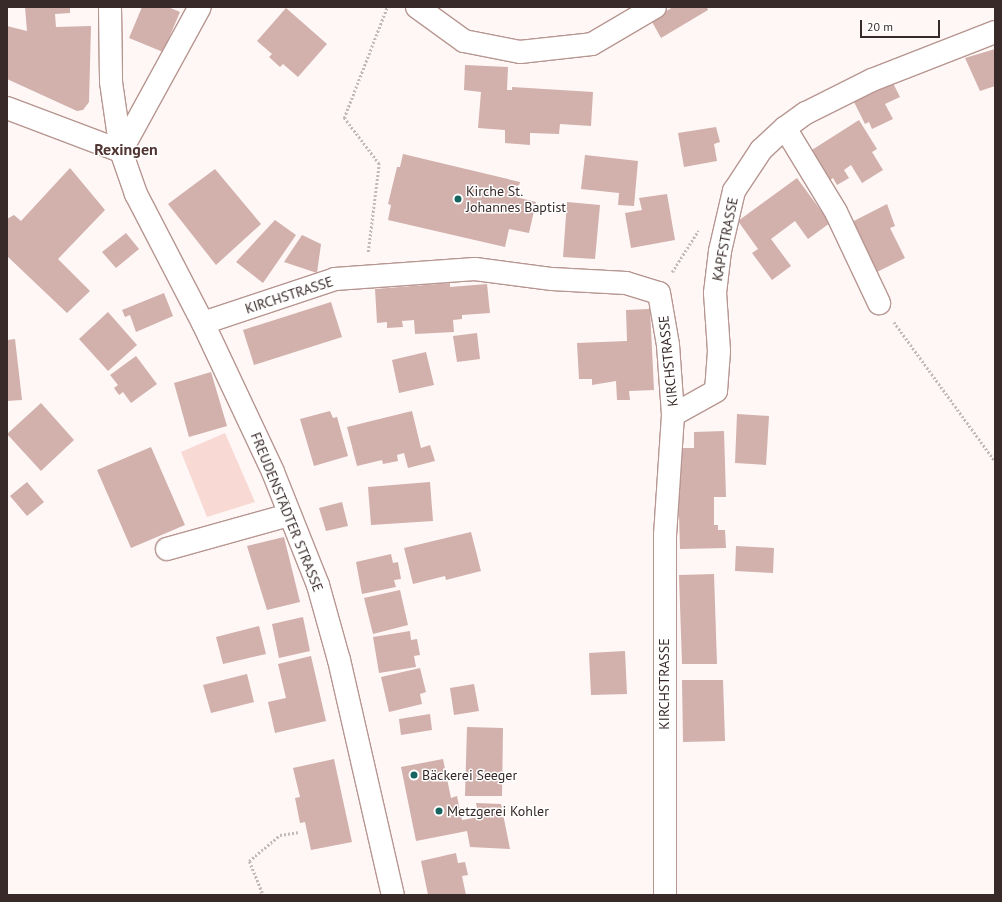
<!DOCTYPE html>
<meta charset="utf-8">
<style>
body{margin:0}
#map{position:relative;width:1002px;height:902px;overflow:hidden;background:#fef7f6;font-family:"PT Sans",sans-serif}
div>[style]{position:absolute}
.green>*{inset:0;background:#f9d9d4}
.building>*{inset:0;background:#d2b0ac}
.path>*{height:2.5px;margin-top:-1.25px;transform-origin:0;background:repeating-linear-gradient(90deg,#c2b9b8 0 2px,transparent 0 4px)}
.roads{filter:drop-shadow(1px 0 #b79691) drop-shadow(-1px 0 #b79691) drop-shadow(0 1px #b79691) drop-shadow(0 -1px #b79691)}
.minor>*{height:22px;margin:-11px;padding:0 11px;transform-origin:11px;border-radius:11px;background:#fff}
.dots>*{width:11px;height:11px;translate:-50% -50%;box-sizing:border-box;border:2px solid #fff;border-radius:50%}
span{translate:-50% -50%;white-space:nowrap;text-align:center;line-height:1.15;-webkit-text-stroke:3px #fff;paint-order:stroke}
.poi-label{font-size:14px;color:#372a28}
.left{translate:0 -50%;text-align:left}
.street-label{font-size:14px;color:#372a28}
.quarter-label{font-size:16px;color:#503532;font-weight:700}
.frame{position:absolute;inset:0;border:8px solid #372a28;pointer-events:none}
.scale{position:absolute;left:860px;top:20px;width:80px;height:18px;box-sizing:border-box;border:2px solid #372a28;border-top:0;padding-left:5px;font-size:12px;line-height:14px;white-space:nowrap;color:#372a28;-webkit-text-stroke:3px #fff;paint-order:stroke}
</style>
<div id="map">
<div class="green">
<i style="clip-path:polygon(225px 433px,255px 502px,207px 517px,181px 452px)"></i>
</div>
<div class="building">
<i style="clip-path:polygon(25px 7px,70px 7px,70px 13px,55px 14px,56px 27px,91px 26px,89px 102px,83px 110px,77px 111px,7px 79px,7px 26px,27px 31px)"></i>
<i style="clip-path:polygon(142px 7px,168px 7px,180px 12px,163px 52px,129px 38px)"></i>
<i style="clip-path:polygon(673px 7px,707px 7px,708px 10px,661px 38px,651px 20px)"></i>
<i style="clip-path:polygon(286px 8px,327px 44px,298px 77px,283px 64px,280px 67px,269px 57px,272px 54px,257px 41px)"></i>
<i style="clip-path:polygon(995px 49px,995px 86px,980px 91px,965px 58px)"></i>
<i style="clip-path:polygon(465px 65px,508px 67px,507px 90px,512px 90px,512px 87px,593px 92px,591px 126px,560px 124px,559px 134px,530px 133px,530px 145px,505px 143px,505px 130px,478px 128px,481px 92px,464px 90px)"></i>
<i style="clip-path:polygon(893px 83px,900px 97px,885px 104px,893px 119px,872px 129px,869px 122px,865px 124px,854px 102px)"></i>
<i style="clip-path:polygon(859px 120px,877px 149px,872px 152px,883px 170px,862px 183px,851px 165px,844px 170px,849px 178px,837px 185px,833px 178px,823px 185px,804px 155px)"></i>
<i style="clip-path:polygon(716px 127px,720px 142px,714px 144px,717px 161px,684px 167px,678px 133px)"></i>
<i style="clip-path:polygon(403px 154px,520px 182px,516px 197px,536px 202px,529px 233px,509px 229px,505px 247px,388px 220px,391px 205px,388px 204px,397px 167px,400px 167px)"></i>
<i style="clip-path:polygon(585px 155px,638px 161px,634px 206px,618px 205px,619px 193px,581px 189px)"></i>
<i style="clip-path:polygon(70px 168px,105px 210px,58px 259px,90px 291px,67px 313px,7px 256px,7px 219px,14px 215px,21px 221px)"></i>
<i style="clip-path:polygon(215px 169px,261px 224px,216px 265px,168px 204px)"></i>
<i style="clip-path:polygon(797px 178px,830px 223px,808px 239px,795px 221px,771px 239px,791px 266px,772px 280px,752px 253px,758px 249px,738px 221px)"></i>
<i style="clip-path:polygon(667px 194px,675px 240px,631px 248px,625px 213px,642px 210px,639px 198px)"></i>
<i style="clip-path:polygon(567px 202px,600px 205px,595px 259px,563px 257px)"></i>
<i style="clip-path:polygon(887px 204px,895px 226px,890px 228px,905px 258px,873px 274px,848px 224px)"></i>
<i style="clip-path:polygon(275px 220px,296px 235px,263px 283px,236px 262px)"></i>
<i style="clip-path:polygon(126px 233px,139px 249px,116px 268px,102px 252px)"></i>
<i style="clip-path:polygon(302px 235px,321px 244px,317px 273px,284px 262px)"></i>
<i style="clip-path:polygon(450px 283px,450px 287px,487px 284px,490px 313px,462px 315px,462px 319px,453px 320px,454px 332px,415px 334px,414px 320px,402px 321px,403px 327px,387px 328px,387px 322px,377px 323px,375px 289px)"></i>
<i style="clip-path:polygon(164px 293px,173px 316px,136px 332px,130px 315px,125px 317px,122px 310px)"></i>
<i style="clip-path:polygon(331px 302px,342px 337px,254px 365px,243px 330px)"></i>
<i style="clip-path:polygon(650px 309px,654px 390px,629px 391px,630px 400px,617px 400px,616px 381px,592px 385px,592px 379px,579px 379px,577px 343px,627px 341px,626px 310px)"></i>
<i style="clip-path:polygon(108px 312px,137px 345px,108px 371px,79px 339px)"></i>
<i style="clip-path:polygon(477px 333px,480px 359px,457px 362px,453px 336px)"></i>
<i style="clip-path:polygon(15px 339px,22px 400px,7px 401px,7px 340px)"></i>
<i style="clip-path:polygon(426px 352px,434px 385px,399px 393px,392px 360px)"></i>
<i style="clip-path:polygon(136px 356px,157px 384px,131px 403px,123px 392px,119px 395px,114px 388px,118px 385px,110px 375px)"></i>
<i style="clip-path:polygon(211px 372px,227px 426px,189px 437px,174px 383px)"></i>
<i style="clip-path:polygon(41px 403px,74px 440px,41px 471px,7px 434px)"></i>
<i style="clip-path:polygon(330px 411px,333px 418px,337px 417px,348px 456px,314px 466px,300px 419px)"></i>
<i style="clip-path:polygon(412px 411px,421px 448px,430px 445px,435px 461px,408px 468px,404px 453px,397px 455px,398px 461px,383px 464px,382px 460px,357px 466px,347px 427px)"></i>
<i style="clip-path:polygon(737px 414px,769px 416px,766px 465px,735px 463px)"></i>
<i style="clip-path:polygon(724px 431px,726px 497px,714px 497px,714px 525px,718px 525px,718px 530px,725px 530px,726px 548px,680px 549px,677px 448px,694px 448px,694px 432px)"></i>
<i style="clip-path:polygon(151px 447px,185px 525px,131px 548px,97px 470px)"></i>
<i style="clip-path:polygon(27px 482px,44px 502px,27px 516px,10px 496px)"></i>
<i style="clip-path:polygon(430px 482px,433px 521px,371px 525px,368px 487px)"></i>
<i style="clip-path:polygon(342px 502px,348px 526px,326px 531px,319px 508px)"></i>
<i style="clip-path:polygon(471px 532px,481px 571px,446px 580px,445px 576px,413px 584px,404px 548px)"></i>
<i style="clip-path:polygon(284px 537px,300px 602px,267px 610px,247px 546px)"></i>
<i style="clip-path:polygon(736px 546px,774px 548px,773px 573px,735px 571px)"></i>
<i style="clip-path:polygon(391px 554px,393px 563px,398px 562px,401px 579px,394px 580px,396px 587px,362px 594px,356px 562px)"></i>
<i style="clip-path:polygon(714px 574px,717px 664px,682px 664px,679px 575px)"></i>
<i style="clip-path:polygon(400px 590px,408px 625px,373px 634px,364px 598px)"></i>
<i style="clip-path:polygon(303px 617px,310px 651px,279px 658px,272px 624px)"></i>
<i style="clip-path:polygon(259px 626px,266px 654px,223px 664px,216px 637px)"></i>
<i style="clip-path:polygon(410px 631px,411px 640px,417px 639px,420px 655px,414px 656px,416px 667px,379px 673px,373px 637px)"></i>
<i style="clip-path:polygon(625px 651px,627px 694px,591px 695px,589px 653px)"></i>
<i style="clip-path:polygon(311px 656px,326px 721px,275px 733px,268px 702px,286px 698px,278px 664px)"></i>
<i style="clip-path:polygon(420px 668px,426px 692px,420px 694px,422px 704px,389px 712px,381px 677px)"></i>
<i style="clip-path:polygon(247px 674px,254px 702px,211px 713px,203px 685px)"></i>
<i style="clip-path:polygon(682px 680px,723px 680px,725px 741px,683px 742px)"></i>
<i style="clip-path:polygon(474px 684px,479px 711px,454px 715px,450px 688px)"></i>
<i style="clip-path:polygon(430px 714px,432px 730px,401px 735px,399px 719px)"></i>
<i style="clip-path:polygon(467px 727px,503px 728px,502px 796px,465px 796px)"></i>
<i style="clip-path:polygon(334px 759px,352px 842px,311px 850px,305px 822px,300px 823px,295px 798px,300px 797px,293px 768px)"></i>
<i style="clip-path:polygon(443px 759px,451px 798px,457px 796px,462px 820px,479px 817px,476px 803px,501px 804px,510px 849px,470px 847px,467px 831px,416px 841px,401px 767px)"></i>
<i style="clip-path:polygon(456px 853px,458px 863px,465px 862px,468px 875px,462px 876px,466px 895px,428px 895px,421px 861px)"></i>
</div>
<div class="path">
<i style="left:368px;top:252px;width:89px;rotate:-82.9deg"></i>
<i style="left:379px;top:164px;width:58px;rotate:-127.3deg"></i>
<i style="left:344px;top:118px;width:119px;rotate:-68.8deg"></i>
<i style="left:672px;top:272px;width:49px;rotate:-57.6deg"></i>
<i style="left:894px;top:322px;width:172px;rotate:54deg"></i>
<i style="left:260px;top:895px;width:3px;rotate:-45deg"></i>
<i style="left:262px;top:893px;width:35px;rotate:-112deg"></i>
<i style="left:249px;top:861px;width:40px;rotate:-40deg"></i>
<i style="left:280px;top:835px;width:18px;rotate:-9deg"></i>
</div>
<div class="roads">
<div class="minor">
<i style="left:110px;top:7px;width:75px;rotate:89.2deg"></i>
<i style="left:111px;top:82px;width:70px;rotate:81.8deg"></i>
<i style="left:121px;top:151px;width:46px;rotate:70.8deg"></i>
<i style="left:136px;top:194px;width:145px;rotate:62.6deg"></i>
<i style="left:203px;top:323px;width:165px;rotate:64.8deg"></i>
<i style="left:273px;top:472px;width:122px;rotate:68.3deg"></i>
<i style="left:318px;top:585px;width:78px;rotate:74.4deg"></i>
<i style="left:339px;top:660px;width:241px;rotate:77.1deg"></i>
<i style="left:417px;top:7px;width:58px;rotate:35.9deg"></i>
<i style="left:464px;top:41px;width:57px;rotate:11.1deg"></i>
<i style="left:520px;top:52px;width:72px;rotate:-6.3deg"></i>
<i style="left:592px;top:44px;width:73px;rotate:-30.4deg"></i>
<i style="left:7px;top:108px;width:122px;rotate:20.7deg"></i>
<i style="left:785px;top:128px;width:98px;rotate:58.7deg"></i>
<i style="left:836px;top:212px;width:101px;rotate:64.7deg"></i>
<i style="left:121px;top:151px;width:164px;rotate:-61.3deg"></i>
<i style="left:203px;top:323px;width:139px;rotate:-18.4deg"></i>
<i style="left:335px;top:279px;width:140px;rotate:-4.1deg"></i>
<i style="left:475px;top:269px;width:78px;rotate:7.4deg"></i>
<i style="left:552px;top:279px;width:74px;rotate:3.1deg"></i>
<i style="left:626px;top:283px;width:34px;rotate:17deg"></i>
<i style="left:659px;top:293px;width:53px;rotate:80.2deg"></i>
<i style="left:668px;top:345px;width:70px;rotate:85.9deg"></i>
<i style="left:673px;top:415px;width:120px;rotate:93.8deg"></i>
<i style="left:665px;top:535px;width:360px;rotate:90deg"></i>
<i style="left:673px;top:415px;width:49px;rotate:-29.2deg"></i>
<i style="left:716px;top:391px;width:40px;rotate:-85.7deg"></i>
<i style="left:719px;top:351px;width:58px;rotate:-93.9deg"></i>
<i style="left:715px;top:293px;width:42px;rotate:-83.2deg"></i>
<i style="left:720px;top:251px;width:62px;rotate:-76.9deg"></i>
<i style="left:734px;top:191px;width:49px;rotate:-56.6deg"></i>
<i style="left:761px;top:150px;width:33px;rotate:-43deg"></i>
<i style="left:785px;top:128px;width:26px;rotate:-36deg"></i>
<i style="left:806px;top:113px;width:74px;rotate:-26.6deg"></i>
<i style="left:872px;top:80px;width:132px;rotate:-21.3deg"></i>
<i style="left:167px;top:549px;width:127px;rotate:-15.6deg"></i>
</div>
</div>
<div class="dots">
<i style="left:458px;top:199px;background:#16645f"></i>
<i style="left:414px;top:775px;background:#16645f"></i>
<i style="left:439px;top:811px;background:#16645f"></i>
</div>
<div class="poi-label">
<span class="left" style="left:466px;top:199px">Kirche St.<br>Johannes Baptist</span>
<span class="left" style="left:422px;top:775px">Bäckerei Seeger</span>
<span class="left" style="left:447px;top:811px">Metzgerei Kohler</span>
</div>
<div class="street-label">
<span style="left:725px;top:239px;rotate:-79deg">KAPFSTRASSE</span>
<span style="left:289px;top:295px;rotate:-18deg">KIRCHSTRASSE</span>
<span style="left:668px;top:361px;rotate:-96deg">KIRCHSTRASSE</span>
<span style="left:287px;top:512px;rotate:68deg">FREUDENSTÄDTER STRASSE</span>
<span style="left:664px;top:684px;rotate:-90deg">KIRCHSTRASSE</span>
</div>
<div class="quarter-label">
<span style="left:126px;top:149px">Rexingen</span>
</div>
<div class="frame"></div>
<div class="scale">20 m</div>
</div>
